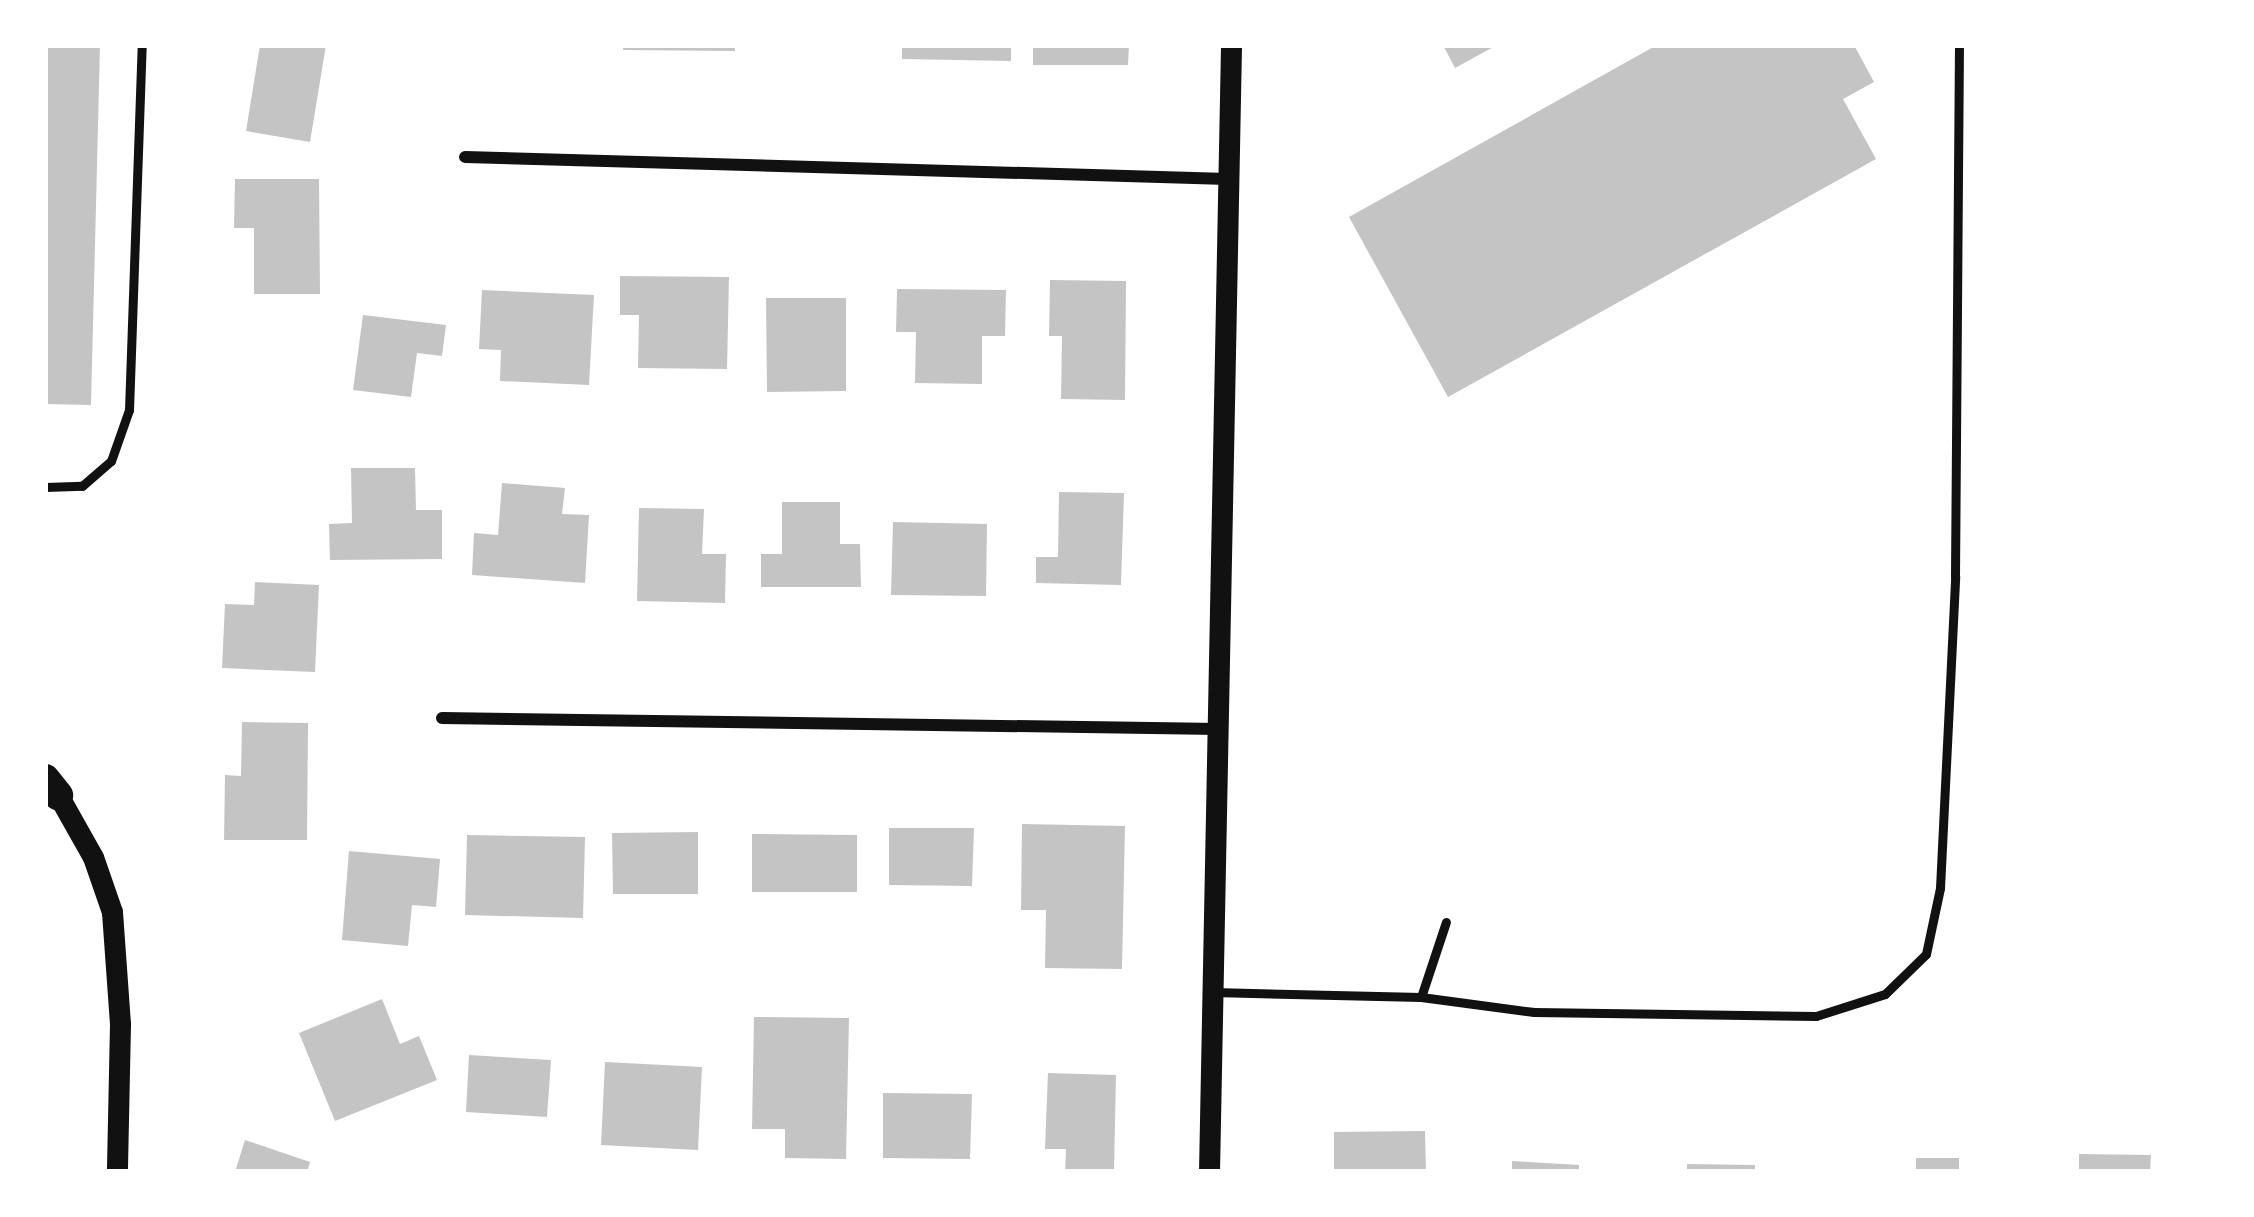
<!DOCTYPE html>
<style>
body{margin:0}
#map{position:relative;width:2254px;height:1217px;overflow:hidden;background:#fff;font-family:Ubuntu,sans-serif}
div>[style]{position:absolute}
.building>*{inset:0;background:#c4c4c4}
.service>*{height:9px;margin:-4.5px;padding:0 4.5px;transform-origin:4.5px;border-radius:4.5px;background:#111}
.minor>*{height:12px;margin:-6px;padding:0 6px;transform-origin:6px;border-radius:6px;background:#111}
.tertiary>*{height:21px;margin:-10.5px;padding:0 10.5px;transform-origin:10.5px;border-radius:10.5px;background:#111}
.primary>*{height:30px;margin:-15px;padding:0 15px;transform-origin:15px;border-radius:15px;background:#111}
span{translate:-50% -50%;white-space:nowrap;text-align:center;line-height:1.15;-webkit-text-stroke:9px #fff;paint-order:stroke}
.frame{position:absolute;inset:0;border:48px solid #fff;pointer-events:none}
</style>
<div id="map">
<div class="building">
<i style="clip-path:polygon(45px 45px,100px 45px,91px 405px,45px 404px)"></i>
<i style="clip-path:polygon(260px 45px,326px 45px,310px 142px,246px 131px)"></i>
<i style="clip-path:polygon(623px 45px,735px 45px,735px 51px,623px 50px)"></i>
<i style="clip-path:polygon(902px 45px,1011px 45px,1011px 61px,902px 59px)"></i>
<i style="clip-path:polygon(1033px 45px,1129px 45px,1128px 65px,1033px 65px)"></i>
<i style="clip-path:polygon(1443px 45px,1497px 45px,1455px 68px)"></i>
<i style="clip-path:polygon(1657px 45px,1854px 45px,1874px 82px,1843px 99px,1876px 159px,1448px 397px,1349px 217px)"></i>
<i style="clip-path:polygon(235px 179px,319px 179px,320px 294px,254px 294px,254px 228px,234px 228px)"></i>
<i style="clip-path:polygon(620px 276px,729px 277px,727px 369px,638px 368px,639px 315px,620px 315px)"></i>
<i style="clip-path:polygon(1050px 280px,1126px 281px,1125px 400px,1061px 399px,1062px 336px,1049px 336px)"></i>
<i style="clip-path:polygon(897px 289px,1006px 290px,1005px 336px,982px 336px,982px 384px,915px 383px,916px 332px,896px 332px)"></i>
<i style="clip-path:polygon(482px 290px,594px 295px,589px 385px,500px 381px,501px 350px,479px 349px)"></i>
<i style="clip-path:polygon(766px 298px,846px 298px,846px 391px,767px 392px)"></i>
<i style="clip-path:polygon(363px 315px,446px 325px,442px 356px,417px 353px,411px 397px,353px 390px)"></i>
<i style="clip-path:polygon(351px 468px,415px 468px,416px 510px,442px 510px,442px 559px,330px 560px,329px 524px,352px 523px)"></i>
<i style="clip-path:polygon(502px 483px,565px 488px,562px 514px,589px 515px,585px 583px,472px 575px,474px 533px,498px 535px)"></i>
<i style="clip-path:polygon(1059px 492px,1124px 493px,1121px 585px,1036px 583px,1036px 557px,1058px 557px)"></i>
<i style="clip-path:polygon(782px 502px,840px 502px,840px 544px,860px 544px,861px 587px,761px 587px,761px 554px,782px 554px)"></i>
<i style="clip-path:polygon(639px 508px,704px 509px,702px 554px,726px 554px,725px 603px,637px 601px)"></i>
<i style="clip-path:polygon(893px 522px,987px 524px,986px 596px,891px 595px)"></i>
<i style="clip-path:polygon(255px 582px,319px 585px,315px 672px,222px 668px,225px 604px,254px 605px)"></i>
<i style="clip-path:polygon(242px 722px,308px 723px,307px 840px,224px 840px,225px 775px,241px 776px)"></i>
<i style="clip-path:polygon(1022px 824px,1125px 826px,1122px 969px,1045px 968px,1046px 910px,1021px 910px)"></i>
<i style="clip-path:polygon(889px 828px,974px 828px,972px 886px,889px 885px)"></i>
<i style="clip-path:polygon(698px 832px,698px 894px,613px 894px,612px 833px)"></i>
<i style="clip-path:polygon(752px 834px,857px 835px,857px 892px,752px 892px)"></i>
<i style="clip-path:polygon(467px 835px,585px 837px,583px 918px,465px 915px)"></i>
<i style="clip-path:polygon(349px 851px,440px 859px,436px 907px,412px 905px,408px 946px,342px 940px)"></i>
<i style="clip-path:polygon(382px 999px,400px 1044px,419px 1036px,437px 1080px,335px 1121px,299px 1033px)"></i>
<i style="clip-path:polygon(754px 1017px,849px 1018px,846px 1159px,785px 1158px,785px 1129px,752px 1129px)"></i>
<i style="clip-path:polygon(469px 1055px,551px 1060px,547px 1117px,466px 1112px)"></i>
<i style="clip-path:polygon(605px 1062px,702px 1067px,698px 1150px,601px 1145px)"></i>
<i style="clip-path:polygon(1048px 1073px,1116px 1075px,1114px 1172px,1065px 1172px,1066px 1149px,1045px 1149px)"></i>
<i style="clip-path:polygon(883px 1093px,972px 1094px,970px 1159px,883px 1158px)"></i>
<i style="clip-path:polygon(1425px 1131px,1426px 1172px,1334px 1172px,1334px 1132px)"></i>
<i style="clip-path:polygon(245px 1140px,310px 1162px,307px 1172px,235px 1172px)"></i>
<i style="clip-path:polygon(2079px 1154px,2151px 1155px,2150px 1172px,2079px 1172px)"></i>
<i style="clip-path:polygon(1916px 1158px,1959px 1158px,1959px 1172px,1916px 1172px)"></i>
<i style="clip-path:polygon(1512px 1161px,1579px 1165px,1579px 1172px,1512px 1172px)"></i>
<i style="clip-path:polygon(1687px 1164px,1755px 1165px,1755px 1172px,1687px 1172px)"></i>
</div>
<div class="service">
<i style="left:45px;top:487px;width:37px;rotate:-2deg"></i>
<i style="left:82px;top:486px;width:38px;rotate:-41deg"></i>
<i style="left:111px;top:461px;width:54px;rotate:-70.6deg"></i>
<i style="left:129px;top:410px;width:365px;rotate:-88deg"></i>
<i style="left:1213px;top:992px;width:208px;rotate:1.4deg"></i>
<i style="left:1421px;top:997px;width:79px;rotate:-71.6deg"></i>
<i style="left:1421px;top:997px;width:114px;rotate:7.6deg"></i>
<i style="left:1534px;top:1012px;width:282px;rotate:0.8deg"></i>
<i style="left:1816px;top:1016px;width:72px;rotate:-17.7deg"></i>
<i style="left:1885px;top:994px;width:57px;rotate:-44.3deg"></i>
<i style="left:1926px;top:954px;width:67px;rotate:-78deg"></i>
<i style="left:1940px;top:888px;width:312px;rotate:-87.2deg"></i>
<i style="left:1955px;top:576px;width:531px;rotate:-89.57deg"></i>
</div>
<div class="minor">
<i style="left:465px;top:157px;width:763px;rotate:1.65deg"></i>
<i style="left:442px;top:718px;width:777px;rotate:0.81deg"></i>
</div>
<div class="tertiary">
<i style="left:46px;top:788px;width:14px;rotate:30deg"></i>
<i style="left:58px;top:795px;width:71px;rotate:60.6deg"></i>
<i style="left:93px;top:857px;width:58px;rotate:70.9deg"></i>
<i style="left:112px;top:912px;width:112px;rotate:85.9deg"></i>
<i style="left:120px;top:1024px;width:148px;rotate:91.2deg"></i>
<i style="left:1209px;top:1172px;width:1127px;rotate:-88.88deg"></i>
</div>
<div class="primary">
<i style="left:45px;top:779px;width:21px;rotate:51deg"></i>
</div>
<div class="frame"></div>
</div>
